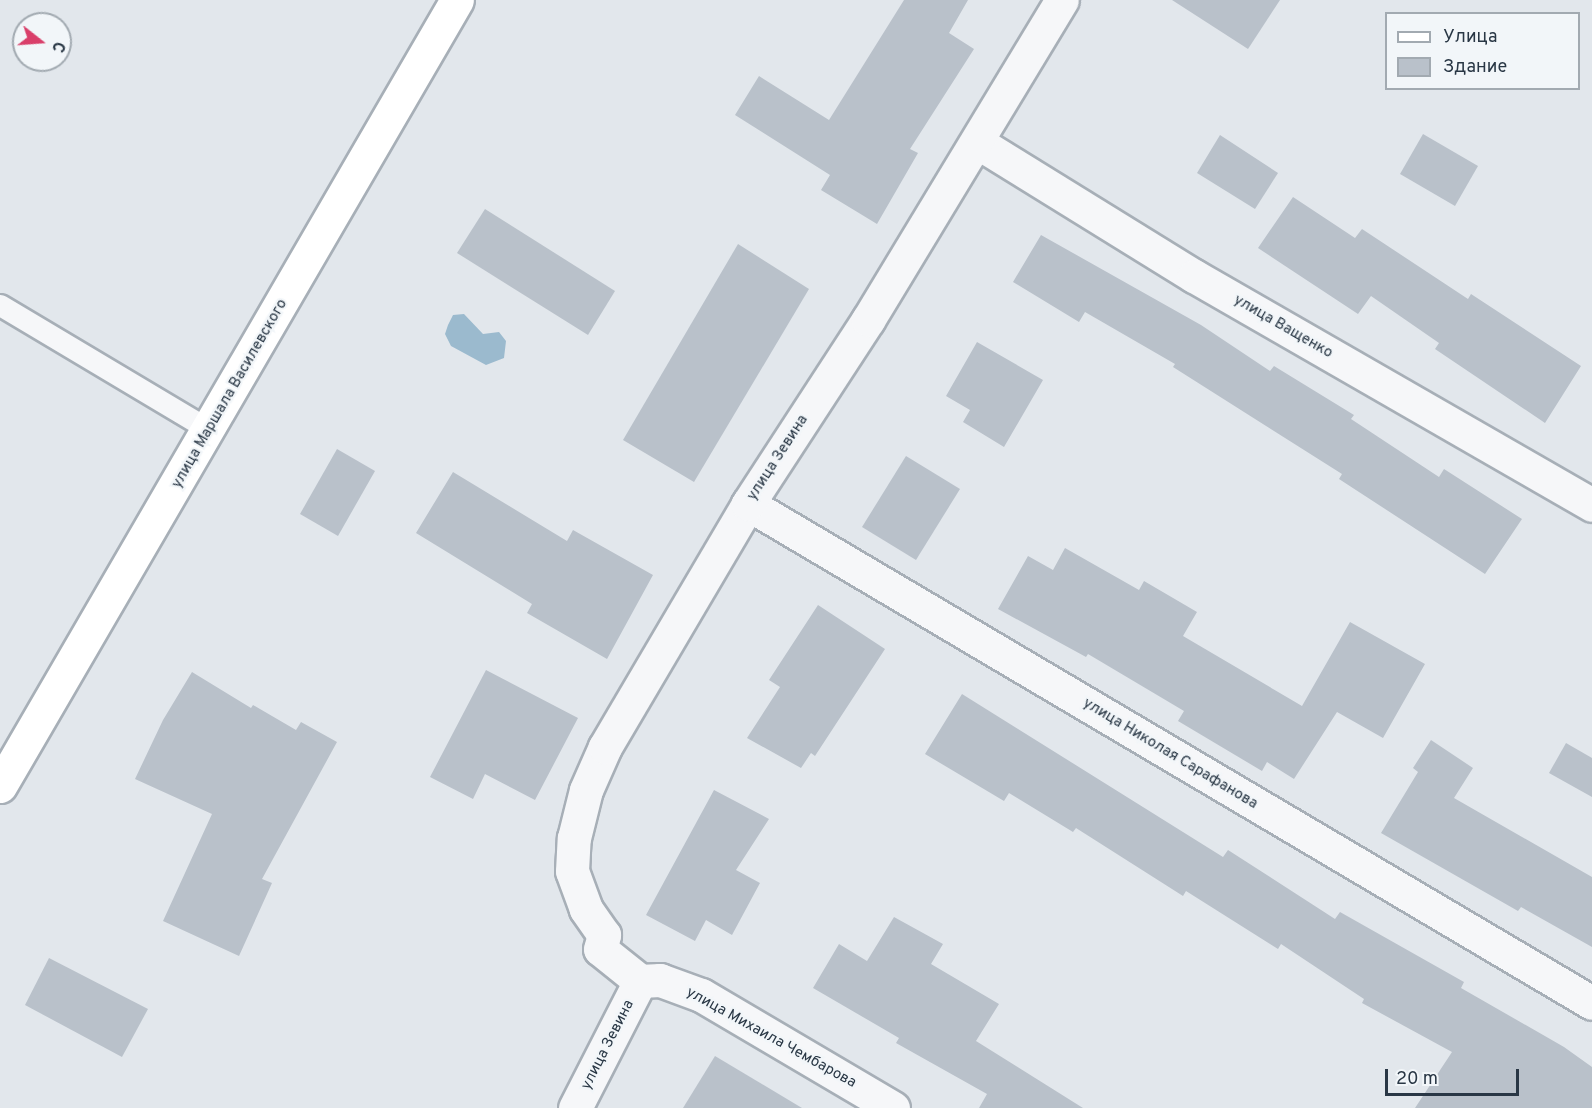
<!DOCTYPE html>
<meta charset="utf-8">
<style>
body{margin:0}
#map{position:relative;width:1592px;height:1108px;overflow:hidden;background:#e2e7ec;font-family:Overpass,sans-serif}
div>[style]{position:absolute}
.water>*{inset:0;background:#9bbace}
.building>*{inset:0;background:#b9c1ca}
.roads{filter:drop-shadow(2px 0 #a7afb7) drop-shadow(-2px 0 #a7afb7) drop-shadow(0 2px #a7afb7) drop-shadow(0 -2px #a7afb7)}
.service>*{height:21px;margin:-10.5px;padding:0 10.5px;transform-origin:10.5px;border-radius:10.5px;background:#f6f7f9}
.minor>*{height:33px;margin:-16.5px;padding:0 16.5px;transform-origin:16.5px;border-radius:16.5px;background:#f6f7f9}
.secondary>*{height:33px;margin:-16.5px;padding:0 16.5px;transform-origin:16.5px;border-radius:16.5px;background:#fff}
span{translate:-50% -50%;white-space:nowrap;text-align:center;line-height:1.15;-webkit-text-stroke:4.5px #f2f6f9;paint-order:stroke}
.street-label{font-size:15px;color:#293745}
.legend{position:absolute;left:1385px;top:12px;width:195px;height:78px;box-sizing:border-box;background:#f2f6f9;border:2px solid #a2aab1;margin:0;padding:8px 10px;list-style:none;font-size:18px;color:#293745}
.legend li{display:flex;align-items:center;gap:12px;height:30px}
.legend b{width:30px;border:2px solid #a2aab1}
.north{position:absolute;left:12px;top:12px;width:60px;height:60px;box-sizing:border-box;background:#f2f6f9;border:2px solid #a2aab1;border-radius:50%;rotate:107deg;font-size:16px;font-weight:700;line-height:24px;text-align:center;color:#293745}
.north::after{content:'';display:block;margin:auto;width:21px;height:27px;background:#d93f6a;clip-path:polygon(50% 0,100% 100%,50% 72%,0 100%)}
.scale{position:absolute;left:1385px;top:1069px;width:134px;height:27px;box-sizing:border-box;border:3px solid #293745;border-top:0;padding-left:8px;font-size:18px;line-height:21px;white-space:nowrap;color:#293745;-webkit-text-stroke:4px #f2f6f9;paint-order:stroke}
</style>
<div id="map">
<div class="water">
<i style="clip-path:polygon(464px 314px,483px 334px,499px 332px,506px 341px,504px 358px,486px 365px,451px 346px,445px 334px,448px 325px,453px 315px)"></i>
</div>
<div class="building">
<i style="clip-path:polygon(904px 0,968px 0,949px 33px,974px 49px,910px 149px,918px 153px,877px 224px,821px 190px,830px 175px,735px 115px,759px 76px,829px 120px)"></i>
<i style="clip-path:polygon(1172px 0,1280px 0,1248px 49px)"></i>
<i style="clip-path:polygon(1423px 134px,1478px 166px,1455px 206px,1400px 174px)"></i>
<i style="clip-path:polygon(1220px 135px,1278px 173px,1255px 209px,1197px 173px)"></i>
<i style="clip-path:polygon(1293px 197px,1355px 238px,1362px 229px,1468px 299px,1471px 294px,1581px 366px,1545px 423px,1435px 349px,1439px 343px,1371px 296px,1358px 314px,1258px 248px)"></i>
<i style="clip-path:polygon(485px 209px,615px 291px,588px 335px,457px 253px)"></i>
<i style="clip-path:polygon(1041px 235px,1201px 325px,1270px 371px,1274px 366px,1354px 415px,1351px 419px,1439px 477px,1444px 469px,1522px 519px,1485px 574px,1339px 479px,1342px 474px,1173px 367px,1175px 364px,1085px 312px,1079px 322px,1013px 282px)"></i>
<i style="clip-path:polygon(738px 244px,809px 289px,694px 482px,623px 440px)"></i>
<i style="clip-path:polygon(977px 342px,1043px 380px,1004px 447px,963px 422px,970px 410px,946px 396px)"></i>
<i style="clip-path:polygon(337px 449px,375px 471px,338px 536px,300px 514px)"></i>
<i style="clip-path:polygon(906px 456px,960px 489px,916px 560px,862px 527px)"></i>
<i style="clip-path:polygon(453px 472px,567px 541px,573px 530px,653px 575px,607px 659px,527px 613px,532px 604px,416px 533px)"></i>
<i style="clip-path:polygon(1065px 548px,1139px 590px,1144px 581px,1197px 612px,1183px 636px,1302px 706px,1350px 622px,1425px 664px,1383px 738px,1337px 712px,1294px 779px,1267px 762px,1262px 771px,1178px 721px,1184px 711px,1088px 654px,1086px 657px,998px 609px,1028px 556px,1053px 570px)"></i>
<i style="clip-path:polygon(818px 605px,885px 649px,815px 756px,811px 753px,801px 768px,747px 738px,780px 687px,769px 680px)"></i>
<i style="clip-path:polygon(486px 670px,578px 718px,535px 800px,485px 774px,473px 799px,430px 777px)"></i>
<i style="clip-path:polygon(192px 672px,251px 708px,253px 705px,296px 730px,301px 722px,337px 742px,262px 879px,272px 883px,239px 956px,163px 921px,212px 814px,135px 779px,163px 720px)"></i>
<i style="clip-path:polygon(962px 694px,1223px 857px,1228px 850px,1335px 919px,1340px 912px,1464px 982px,1461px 988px,1564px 1047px,1592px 1067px,1592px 1108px,1415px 1108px,1452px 1052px,1362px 1003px,1364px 999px,1281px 944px,1278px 949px,1186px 891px,1183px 896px,1076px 828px,1073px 832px,1009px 793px,1004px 801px,925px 754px)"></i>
<i style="clip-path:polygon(1431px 740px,1473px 768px,1454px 798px,1592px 877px,1592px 947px,1521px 907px,1518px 911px,1381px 833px,1418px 772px,1413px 768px)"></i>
<i style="clip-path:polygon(1566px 743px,1592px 758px,1592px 797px,1549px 773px)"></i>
<i style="clip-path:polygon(714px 790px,769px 819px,736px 870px,760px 883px,732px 935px,706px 920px,695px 941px,646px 915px)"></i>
<i style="clip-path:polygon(894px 917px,943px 944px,931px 964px,999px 1004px,976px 1041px,1083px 1108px,979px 1108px,987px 1094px,896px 1043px,899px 1038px,813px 988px,839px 944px,867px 961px)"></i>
<i style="clip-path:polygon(49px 958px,148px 1009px,122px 1057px,25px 1005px)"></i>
<i style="clip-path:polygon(715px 1056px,802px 1108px,683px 1108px)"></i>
</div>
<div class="roads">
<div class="service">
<i style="left:0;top:305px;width:244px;rotate:30.8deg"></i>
</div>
<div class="minor">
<i style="left:977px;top:142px;width:255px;rotate:31.7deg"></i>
<i style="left:1194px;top:276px;width:459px;rotate:29.9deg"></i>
<i style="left:748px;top:504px;width:980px;rotate:30.59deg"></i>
<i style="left:575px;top:1108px;width:143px;rotate:-62.9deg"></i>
<i style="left:893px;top:1108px;width:223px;rotate:-149.5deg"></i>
<i style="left:701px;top:995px;width:44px;rotate:-159.9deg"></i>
<i style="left:660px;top:980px;width:20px;rotate:177deg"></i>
<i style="left:640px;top:981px;width:51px;rotate:-141.3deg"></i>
<i style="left:600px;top:949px;width:15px;rotate:-74deg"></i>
<i style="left:604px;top:935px;width:32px;rotate:-125deg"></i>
<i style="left:586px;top:909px;width:40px;rotate:-110.2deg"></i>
<i style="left:572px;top:871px;width:33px;rotate:-87deg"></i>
<i style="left:574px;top:838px;width:49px;rotate:-76deg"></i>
<i style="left:586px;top:790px;width:47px;rotate:-66.2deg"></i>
<i style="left:605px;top:747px;width:282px;rotate:-59.5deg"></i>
<i style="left:748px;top:504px;width:220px;rotate:-56.9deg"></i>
<i style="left:868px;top:320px;width:374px;rotate:-58.8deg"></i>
</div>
<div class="secondary">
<i style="left:0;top:786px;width:909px;rotate:-59.83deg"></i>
</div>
</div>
<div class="street-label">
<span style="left:1283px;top:327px;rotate:30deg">улица Ващенко</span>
<span style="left:230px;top:394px;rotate:-60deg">улица Маршала Василевского</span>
<span style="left:778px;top:458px;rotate:-57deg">улица Зевина</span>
<span style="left:1170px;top:754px;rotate:31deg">улица Николая Сарафанова</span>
<span style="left:771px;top:1038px;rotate:29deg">улица Михаила Чембарова</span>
<span style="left:608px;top:1045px;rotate:-63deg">улица Зевина</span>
</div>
<ul class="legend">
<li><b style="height:8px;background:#fff"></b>Улица</li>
<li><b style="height:16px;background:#b9c1ca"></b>Здание</li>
</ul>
<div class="north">С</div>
<div class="scale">20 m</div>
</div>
